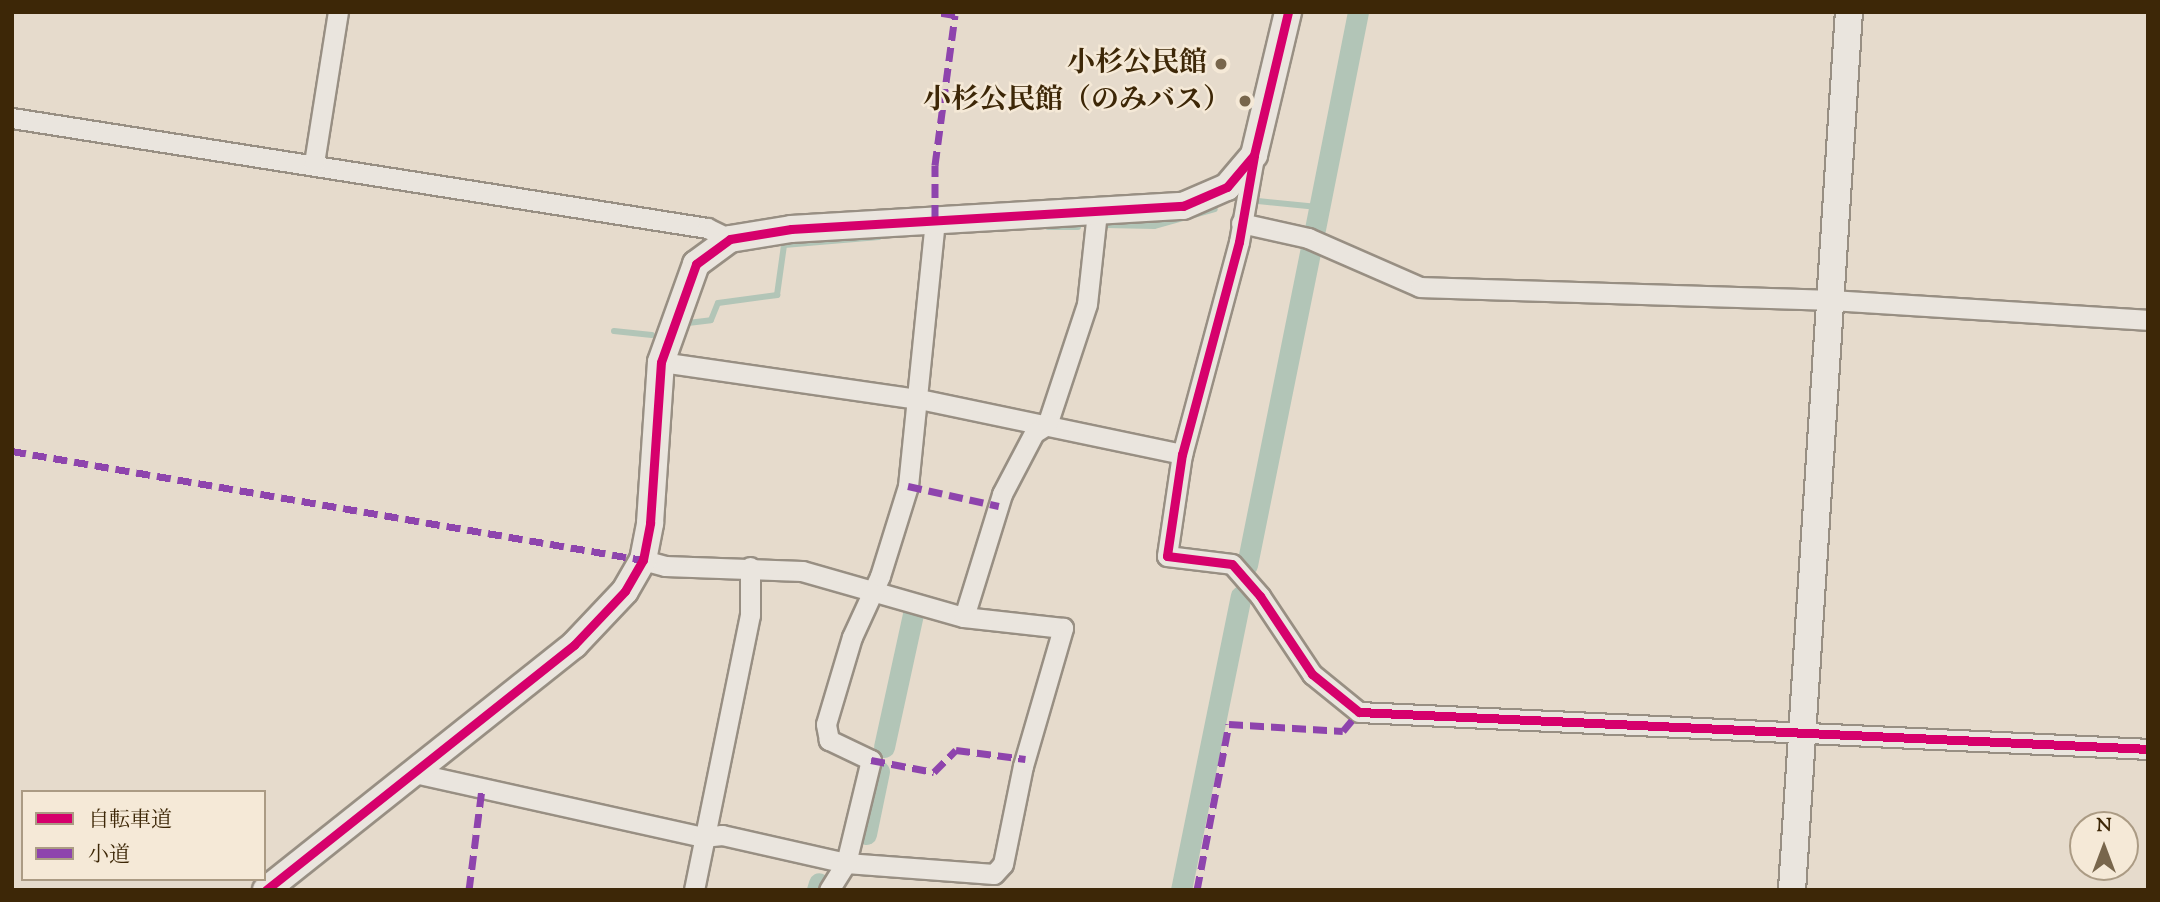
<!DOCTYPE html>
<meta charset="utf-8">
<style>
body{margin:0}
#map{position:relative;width:2160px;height:902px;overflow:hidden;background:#e6dbcc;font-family:"Sorts Mill Goudy","Noto Serif JP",serif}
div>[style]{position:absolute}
.stream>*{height:6px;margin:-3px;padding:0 3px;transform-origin:3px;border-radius:3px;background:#b2c5b7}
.canal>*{height:21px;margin:-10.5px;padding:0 10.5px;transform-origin:10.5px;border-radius:10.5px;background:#b2c5b7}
.roads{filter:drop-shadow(2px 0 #988f83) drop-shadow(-2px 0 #988f83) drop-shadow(0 2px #988f83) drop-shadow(0 -2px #988f83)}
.street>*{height:19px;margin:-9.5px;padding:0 9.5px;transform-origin:9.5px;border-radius:9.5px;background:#eae5de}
.secondary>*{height:26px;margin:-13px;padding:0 13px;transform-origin:13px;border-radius:13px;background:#eae5de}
.quiet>*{height:7px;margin-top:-3.5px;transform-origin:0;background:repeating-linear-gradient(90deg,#8e44ad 0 14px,transparent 0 21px)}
.cycleway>*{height:9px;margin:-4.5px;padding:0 4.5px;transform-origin:4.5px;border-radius:4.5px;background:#d6006c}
.dots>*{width:19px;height:19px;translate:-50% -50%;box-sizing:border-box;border:4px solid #f5e9d7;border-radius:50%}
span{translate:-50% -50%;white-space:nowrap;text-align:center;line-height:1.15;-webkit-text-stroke:5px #f5e9d7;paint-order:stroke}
.poi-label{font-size:28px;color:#3d2707;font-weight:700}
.right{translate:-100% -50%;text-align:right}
.frame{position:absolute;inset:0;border:14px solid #3d2707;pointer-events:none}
.legend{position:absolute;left:21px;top:790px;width:245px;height:91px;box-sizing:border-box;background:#f5e9d7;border:2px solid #ab9b84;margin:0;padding:9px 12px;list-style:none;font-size:21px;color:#3d2707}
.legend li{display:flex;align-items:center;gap:14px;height:35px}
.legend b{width:35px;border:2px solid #ab9b84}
.north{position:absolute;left:2069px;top:811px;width:70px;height:70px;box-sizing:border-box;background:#f5e9d7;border:2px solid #ab9b84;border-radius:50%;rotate:0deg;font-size:19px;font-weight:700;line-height:28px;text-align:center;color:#3d2707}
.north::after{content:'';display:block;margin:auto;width:24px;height:32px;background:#78664c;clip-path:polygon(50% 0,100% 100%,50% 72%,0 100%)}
</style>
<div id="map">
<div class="stream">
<i style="left:1258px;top:201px;width:60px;rotate:5.7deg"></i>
<i style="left:1106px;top:225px;width:48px;rotate:1.2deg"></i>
<i style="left:1154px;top:226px;width:63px;rotate:-15.6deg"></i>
<i style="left:1048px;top:227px;width:30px"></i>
<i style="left:688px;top:323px;width:23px;rotate:-7deg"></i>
<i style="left:711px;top:320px;width:18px;rotate:-68deg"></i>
<i style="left:718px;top:303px;width:60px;rotate:-7.7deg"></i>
<i style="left:777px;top:295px;width:50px;rotate:-82deg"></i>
<i style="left:784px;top:245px;width:95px;rotate:-4.8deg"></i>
<i style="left:614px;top:331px;width:38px;rotate:6deg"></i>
</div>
<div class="canal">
<i style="left:1315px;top:229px;width:221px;rotate:-78.8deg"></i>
<i style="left:1247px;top:565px;width:324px;rotate:-78.6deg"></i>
<i style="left:884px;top:747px;width:136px;rotate:-77.7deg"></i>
<i style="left:866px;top:834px;width:64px;rotate:-78.3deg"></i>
<i style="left:817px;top:890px;width:7px;rotate:-74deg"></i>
<i style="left:1181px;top:890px;width:300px;rotate:-78.5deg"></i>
</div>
<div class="roads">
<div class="street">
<i style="left:12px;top:118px;width:704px;rotate:8.99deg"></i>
<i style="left:707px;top:228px;width:25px;rotate:26deg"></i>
<i style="left:1254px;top:157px;width:86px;rotate:100deg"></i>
<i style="left:1239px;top:242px;width:220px;rotate:105deg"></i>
<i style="left:1182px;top:454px;width:103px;rotate:98.4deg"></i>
<i style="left:1167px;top:556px;width:65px;rotate:7deg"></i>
<i style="left:1232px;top:564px;width:43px;rotate:48.8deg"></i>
<i style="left:1260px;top:596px;width:94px;rotate:56.3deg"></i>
<i style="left:1312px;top:674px;width:60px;rotate:39deg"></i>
<i style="left:1359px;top:712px;width:790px;rotate:2.68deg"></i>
<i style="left:314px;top:163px;width:153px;rotate:-81deg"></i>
<i style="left:1241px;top:223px;width:69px;rotate:12.6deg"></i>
<i style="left:1308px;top:238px;width:122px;rotate:23.6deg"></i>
<i style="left:1420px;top:287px;width:412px;rotate:1.8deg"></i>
<i style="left:1832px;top:300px;width:317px;rotate:3.6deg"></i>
<i style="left:661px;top:362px;width:261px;rotate:8.2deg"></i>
<i style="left:919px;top:399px;width:269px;rotate:11.8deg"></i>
<i style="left:643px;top:560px;width:23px;rotate:15deg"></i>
<i style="left:665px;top:566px;width:137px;rotate:2.1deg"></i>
<i style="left:802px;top:571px;width:168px;rotate:15.9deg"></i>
<i style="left:410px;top:772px;width:300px;rotate:12.5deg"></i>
<i style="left:703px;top:837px;width:19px;rotate:-6deg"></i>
<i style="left:722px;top:835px;width:127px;rotate:12.7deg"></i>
<i style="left:846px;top:863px;width:148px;rotate:4.3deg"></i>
<i style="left:994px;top:874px;width:13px;rotate:-48deg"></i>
<i style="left:1003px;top:864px;width:100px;rotate:-78.5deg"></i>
<i style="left:1023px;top:766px;width:144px;rotate:-73.8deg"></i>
<i style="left:1063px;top:628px;width:100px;rotate:-173.7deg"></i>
<i style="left:964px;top:617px;width:129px;rotate:-72.8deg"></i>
<i style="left:1002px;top:494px;width:69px;rotate:-62.3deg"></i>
<i style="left:1034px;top:433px;width:15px;rotate:-32deg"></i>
<i style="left:1047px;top:425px;width:127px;rotate:-71.7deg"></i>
<i style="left:1087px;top:304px;width:93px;rotate:-83.8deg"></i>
<i style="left:694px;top:890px;width:281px;rotate:-78.5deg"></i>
<i style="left:750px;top:615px;width:48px;rotate:-90deg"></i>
<i style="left:829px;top:890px;width:32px;rotate:-58deg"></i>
<i style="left:846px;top:863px;width:106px;rotate:-76.4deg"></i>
<i style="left:871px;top:760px;width:47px;rotate:-154.5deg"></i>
<i style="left:829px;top:740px;width:16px;rotate:-101deg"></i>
<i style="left:826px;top:724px;width:91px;rotate:-73.4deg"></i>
<i style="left:852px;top:637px;width:67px;rotate:-65.3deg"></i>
<i style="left:880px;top:576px;width:94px;rotate:-72.7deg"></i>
<i style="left:908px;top:486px;width:268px;rotate:-84.2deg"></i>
</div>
<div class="secondary">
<i style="left:266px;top:890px;width:394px;rotate:-38.5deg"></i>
<i style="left:574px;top:645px;width:74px;rotate:-46.6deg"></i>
<i style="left:625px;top:591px;width:36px;rotate:-60deg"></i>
<i style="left:643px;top:560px;width:38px;rotate:-79deg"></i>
<i style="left:650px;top:523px;width:161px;rotate:-86.1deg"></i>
<i style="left:661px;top:362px;width:104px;rotate:-70.3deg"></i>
<i style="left:696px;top:264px;width:42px;rotate:-36.3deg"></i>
<i style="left:730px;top:239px;width:62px;rotate:-9.3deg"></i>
<i style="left:791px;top:229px;width:393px;rotate:-3.4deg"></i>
<i style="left:1183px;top:206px;width:48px;rotate:-23.4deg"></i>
<i style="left:1227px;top:187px;width:42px;rotate:-49.8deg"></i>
<i style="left:1254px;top:155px;width:147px;rotate:-76.6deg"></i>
<i style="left:1792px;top:890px;width:880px;rotate:-86.29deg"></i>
</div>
</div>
<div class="quiet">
<i style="left:935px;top:219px;width:54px;rotate:-90deg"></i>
<i style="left:935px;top:165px;width:151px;rotate:-82.4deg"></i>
<i style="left:955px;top:15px;width:19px;rotate:-171deg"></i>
<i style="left:12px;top:451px;width:640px;rotate:9.8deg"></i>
<i style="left:908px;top:486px;width:93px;rotate:12.4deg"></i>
<i style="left:871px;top:760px;width:64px;rotate:10.8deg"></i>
<i style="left:934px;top:772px;width:31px;rotate:-45deg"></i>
<i style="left:956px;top:750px;width:70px;rotate:7.4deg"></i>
<i style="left:469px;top:890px;width:103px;rotate:-82.7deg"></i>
<i style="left:1197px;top:890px;width:169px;rotate:-79.1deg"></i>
<i style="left:1229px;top:724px;width:114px;rotate:3.5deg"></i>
<i style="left:1343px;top:731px;width:25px;rotate:-50deg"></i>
</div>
<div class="cycleway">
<i style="left:1254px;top:156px;width:87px;rotate:99.9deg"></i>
<i style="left:1239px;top:242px;width:220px;rotate:105deg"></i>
<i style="left:1182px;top:454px;width:103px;rotate:98.4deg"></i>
<i style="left:1167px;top:556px;width:65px;rotate:7deg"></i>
<i style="left:1232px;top:564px;width:43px;rotate:48.8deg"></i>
<i style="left:1260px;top:596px;width:94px;rotate:56.3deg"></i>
<i style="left:1312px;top:674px;width:60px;rotate:39deg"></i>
<i style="left:1359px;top:712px;width:790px;rotate:2.68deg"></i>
<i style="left:266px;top:890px;width:394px;rotate:-38.5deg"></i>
<i style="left:574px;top:645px;width:74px;rotate:-46.6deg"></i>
<i style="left:625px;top:591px;width:36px;rotate:-60deg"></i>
<i style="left:643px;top:560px;width:38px;rotate:-79deg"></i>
<i style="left:650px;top:523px;width:161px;rotate:-86.1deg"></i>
<i style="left:661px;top:362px;width:104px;rotate:-70.3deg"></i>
<i style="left:696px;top:264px;width:42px;rotate:-36.3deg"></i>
<i style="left:730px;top:239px;width:62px;rotate:-9.3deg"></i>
<i style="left:791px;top:229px;width:393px;rotate:-3.4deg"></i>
<i style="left:1183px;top:206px;width:48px;rotate:-23.4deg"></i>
<i style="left:1227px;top:187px;width:42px;rotate:-49.8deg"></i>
<i style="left:1254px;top:155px;width:147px;rotate:-76.6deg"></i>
</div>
<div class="dots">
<i style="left:1221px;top:64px;background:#78664c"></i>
<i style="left:1245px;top:101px;background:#78664c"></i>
</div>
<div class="poi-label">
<span class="right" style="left:1207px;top:64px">小杉公民館</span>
<span class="right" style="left:1231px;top:101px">小杉公民館（のみバス）</span>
</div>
<div class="frame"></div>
<ul class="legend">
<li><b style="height:9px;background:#d6006c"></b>自転車道</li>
<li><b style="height:9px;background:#8e44ad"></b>小道</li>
</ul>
<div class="north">N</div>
</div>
